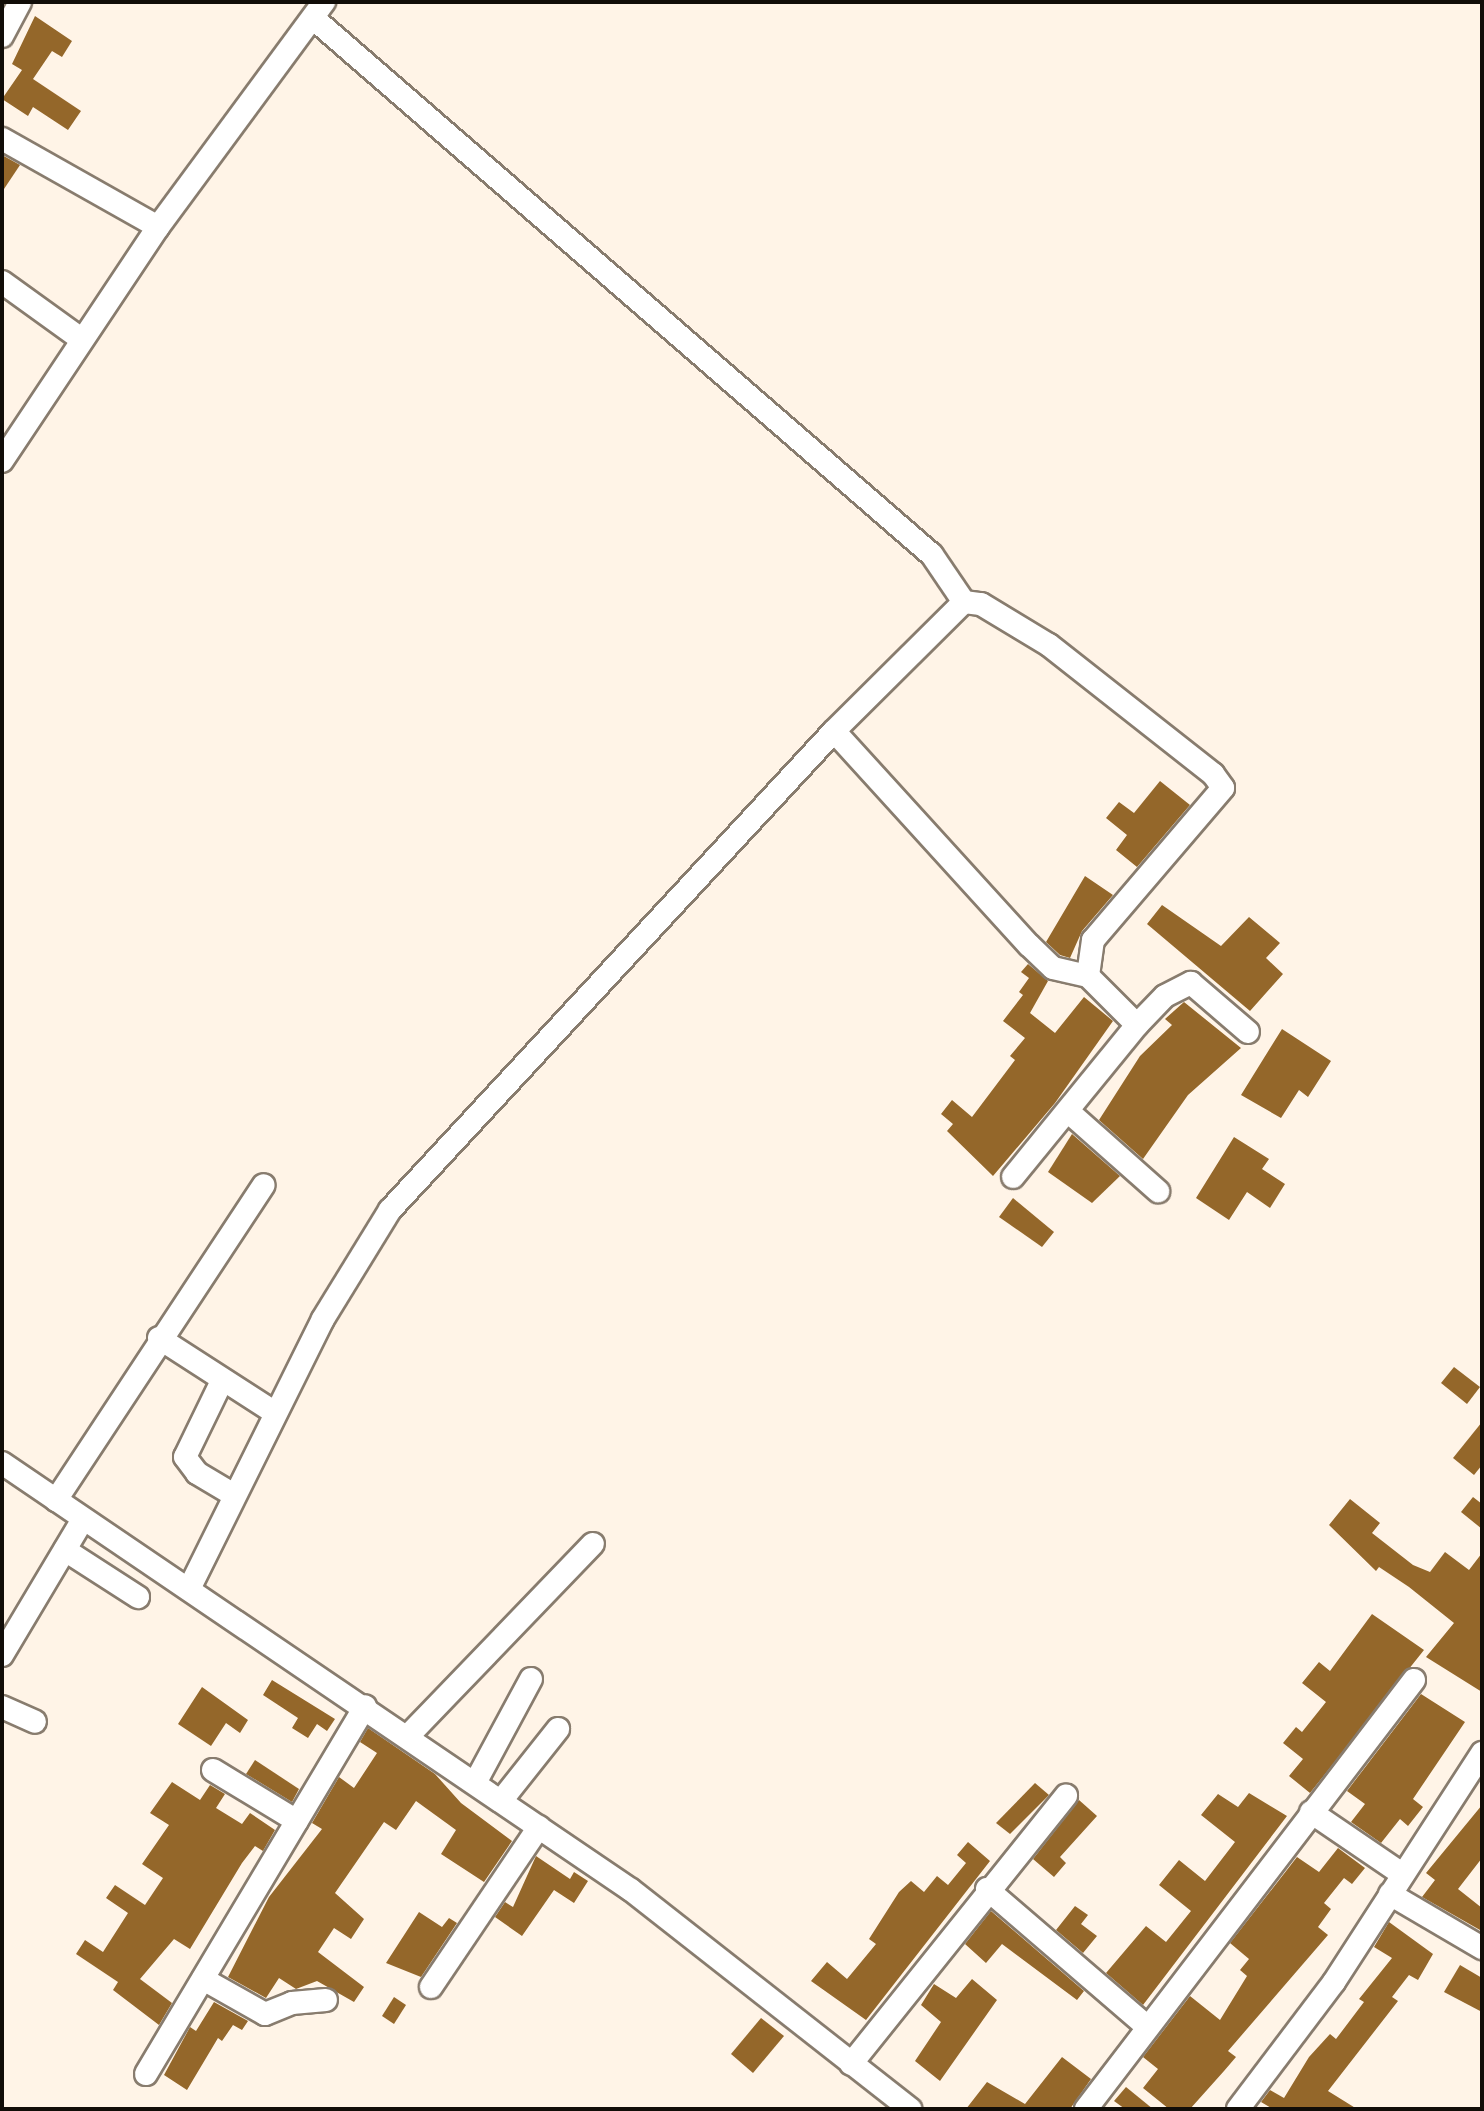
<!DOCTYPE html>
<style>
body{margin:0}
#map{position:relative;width:1484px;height:2111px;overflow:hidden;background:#fff4e7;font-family:"Open Sans",sans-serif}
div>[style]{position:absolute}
.building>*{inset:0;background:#94672a}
.roads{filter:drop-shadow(2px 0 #887c6e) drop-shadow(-2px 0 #887c6e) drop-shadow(0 2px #887c6e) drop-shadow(0 -2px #887c6e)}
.minor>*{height:22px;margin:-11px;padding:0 11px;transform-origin:11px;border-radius:11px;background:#fff}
span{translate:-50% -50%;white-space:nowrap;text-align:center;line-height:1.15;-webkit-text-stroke:6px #fff4e7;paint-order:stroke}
.frame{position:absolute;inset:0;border:4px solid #110d08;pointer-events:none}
</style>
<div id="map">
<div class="building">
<i style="clip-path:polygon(35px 16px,72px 41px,62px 57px,52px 51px,33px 79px,81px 111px,68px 130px,33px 107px,28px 116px,2px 99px,22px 70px,12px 64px)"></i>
<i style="clip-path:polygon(2px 155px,20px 165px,2px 192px)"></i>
<i style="clip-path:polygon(1160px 781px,1190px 805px,1137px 867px,1116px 850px,1127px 835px,1106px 818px,1119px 802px,1134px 813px)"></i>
<i style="clip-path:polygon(1085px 876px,1113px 895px,1082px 931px,1070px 958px,1060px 955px,1046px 942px)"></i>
<i style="clip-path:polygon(1162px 905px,1221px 946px,1249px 917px,1280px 943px,1266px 958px,1283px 974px,1250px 1011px,1147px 924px)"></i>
<i style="clip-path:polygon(1028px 964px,1048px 981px,1030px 1013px,1055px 1033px,1084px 997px,1113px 1021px,1055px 1103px,993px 1176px,947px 1131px,953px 1124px,941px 1114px,952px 1100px,972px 1117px,1015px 1060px,1010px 1056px,1025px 1038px,1003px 1021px,1023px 995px,1019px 992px,1029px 978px,1021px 972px)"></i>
<i style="clip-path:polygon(1184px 1002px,1241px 1048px,1188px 1095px,1143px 1159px,1099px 1120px,1140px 1056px,1172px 1025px,1165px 1019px)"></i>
<i style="clip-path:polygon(1282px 1029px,1331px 1061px,1308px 1097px,1299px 1090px,1281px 1118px,1241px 1095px)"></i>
<i style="clip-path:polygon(1072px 1134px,1120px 1176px,1092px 1203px,1048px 1172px)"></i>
<i style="clip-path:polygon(1234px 1137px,1269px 1159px,1262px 1169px,1285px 1184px,1270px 1208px,1247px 1192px,1229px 1220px,1196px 1198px)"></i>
<i style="clip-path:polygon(1013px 1198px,1054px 1232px,1042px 1247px,999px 1217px)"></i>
<i style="clip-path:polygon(1454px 1367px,1480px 1387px,1467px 1404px,1441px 1383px)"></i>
<i style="clip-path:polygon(1482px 1422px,1482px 1465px,1474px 1475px,1453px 1458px)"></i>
<i style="clip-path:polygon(1473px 1497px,1482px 1504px,1482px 1529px,1461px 1512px)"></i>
<i style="clip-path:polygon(1350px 1499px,1380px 1523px,1372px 1533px,1413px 1565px,1430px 1572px,1445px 1552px,1469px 1570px,1482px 1553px,1482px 1692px,1426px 1657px,1454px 1623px,1409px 1587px,1379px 1567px,1376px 1571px,1329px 1525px)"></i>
<i style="clip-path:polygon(1372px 1614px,1424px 1650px,1310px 1793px,1289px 1776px,1303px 1759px,1283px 1743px,1296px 1727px,1302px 1732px,1326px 1702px,1302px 1683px,1319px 1662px,1330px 1671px)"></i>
<i style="clip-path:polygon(272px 1680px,335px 1719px,327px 1731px,317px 1724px,308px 1738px,292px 1728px,298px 1718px,263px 1695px)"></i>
<i style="clip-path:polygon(202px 1687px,248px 1720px,240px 1733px,226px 1723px,211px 1746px,178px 1724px)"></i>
<i style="clip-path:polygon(1421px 1694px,1465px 1722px,1413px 1799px,1423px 1807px,1408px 1826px,1400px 1819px,1381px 1843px,1351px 1822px,1365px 1804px,1347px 1791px)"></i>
<i style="clip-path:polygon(368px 1728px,435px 1774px,461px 1803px,512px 1841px,484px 1882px,441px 1854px,456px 1830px,416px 1801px,396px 1830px,384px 1822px,335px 1893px,364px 1919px,351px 1939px,334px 1928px,318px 1952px,364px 1987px,354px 2002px,317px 1981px,296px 1989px,279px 1978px,266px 1998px,228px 1977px,269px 1897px,322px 1829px,312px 1823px,339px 1777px,354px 1788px,377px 1753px,360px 1742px)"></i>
<i style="clip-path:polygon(255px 1760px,299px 1789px,292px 1802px,246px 1774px)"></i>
<i style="clip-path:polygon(172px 1782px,200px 1800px,210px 1785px,225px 1794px,216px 1808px,242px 1824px,250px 1813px,275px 1830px,263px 1851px,255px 1846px,242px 1863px,190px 1949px,174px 1939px,140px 1979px,172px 2003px,159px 2025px,113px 1990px,118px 1982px,76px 1954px,85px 1940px,103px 1952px,128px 1913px,106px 1898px,115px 1885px,145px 1905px,163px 1878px,142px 1864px,169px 1825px,150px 1813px)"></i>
<i style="clip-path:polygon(1035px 1783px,1049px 1795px,1010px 1834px,996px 1823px)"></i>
<i style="clip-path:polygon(1249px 1793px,1287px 1816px,1143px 2005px,1106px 1973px,1146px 1926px,1166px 1942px,1191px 1911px,1159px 1885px,1179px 1860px,1205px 1881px,1235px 1842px,1201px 1815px,1218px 1794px,1238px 1807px)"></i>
<i style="clip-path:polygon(1079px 1800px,1097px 1816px,1060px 1857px,1066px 1863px,1054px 1877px,1033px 1859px)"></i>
<i style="clip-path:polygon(1482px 1805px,1482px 1858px,1458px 1889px,1482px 1908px,1480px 1930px,1422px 1897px,1435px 1880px,1426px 1873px)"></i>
<i style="clip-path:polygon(968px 1842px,990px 1861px,866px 2020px,811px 1981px,827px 1962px,847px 1979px,876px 1944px,869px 1939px,899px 1892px,911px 1881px,924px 1892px,937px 1876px,948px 1885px,966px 1863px,957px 1855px)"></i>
<i style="clip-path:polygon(1338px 1848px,1365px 1868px,1352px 1884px,1344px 1878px,1324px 1903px,1331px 1909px,1318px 1927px,1328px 1935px,1228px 2051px,1236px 2057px,1224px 2071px,1190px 2109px,1169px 2109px,1143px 2088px,1158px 2069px,1143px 2057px,1190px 1996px,1220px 2020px,1247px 1976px,1240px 1970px,1249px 1959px,1230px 1943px,1297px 1857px,1319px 1872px)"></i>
<i style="clip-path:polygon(536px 1856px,570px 1879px,574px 1872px,588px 1881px,574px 1903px,554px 1890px,522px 1936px,495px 1917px,505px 1902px,513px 1907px)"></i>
<i style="clip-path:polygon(1075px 1906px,1088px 1915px,1081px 1924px,1097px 1936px,1083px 1953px,1056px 1930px)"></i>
<i style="clip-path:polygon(991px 1911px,1084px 1991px,1077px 2000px,1002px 1944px,986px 1963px,965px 1944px)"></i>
<i style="clip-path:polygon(419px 1912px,442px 1927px,449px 1918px,457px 1923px,421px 1977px,386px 1963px)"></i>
<i style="clip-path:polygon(1389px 1922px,1433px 1954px,1418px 1980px,1409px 1975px,1392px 1997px,1398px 2001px,1328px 2091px,1357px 2109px,1273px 2109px,1261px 2102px,1270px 2090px,1284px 2098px,1309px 2057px,1330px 2034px,1336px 2039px,1364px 2002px,1359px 1999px,1392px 1958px,1374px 1947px)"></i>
<i style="clip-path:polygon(1460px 1965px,1482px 1978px,1482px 2012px,1444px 1992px)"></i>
<i style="clip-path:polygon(972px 1979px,997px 2000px,940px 2081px,915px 2061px,941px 2022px,921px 2005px,934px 1984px,956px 1998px)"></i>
<i style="clip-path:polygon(394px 1997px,406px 2005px,394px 2024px,382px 2016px)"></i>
<i style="clip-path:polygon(214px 2002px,248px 2021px,242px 2030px,233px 2025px,222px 2041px,218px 2038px,187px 2090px,164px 2075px,190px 2027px,196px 2031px)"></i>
<i style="clip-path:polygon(761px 2018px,784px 2036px,753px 2073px,731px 2054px)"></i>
<i style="clip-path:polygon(1062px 2057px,1091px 2079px,1070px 2109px,966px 2109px,987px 2082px,1025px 2104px)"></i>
<i style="clip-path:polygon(1126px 2087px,1153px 2109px,1125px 2109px,1114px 2101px)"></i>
</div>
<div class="roads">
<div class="minor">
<i style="left:313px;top:18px;width:819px;rotate:40.94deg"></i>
<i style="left:932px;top:555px;width:57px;rotate:55.8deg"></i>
<i style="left:2px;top:36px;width:38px;rotate:-62deg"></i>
<i style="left:2px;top:139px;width:179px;rotate:29.4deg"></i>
<i style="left:2px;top:282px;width:97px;rotate:35.8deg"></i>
<i style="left:2px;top:461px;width:281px;rotate:-56.3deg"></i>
<i style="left:158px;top:227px;width:280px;rotate:-53.6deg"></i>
<i style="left:834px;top:731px;width:290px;rotate:47.7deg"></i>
<i style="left:1029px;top:945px;width:33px;rotate:44deg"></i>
<i style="left:1053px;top:968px;width:36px;rotate:13deg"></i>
<i style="left:1137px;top:1025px;width:40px;rotate:-46deg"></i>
<i style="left:1165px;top:996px;width:29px;rotate:-27deg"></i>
<i style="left:1191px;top:983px;width:75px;rotate:40.7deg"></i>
<i style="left:1070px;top:1113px;width:118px;rotate:41.6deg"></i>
<i style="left:159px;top:1338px;width:137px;rotate:32.8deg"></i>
<i style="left:221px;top:1383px;width:82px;rotate:115.9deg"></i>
<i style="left:185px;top:1457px;width:20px;rotate:53deg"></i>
<i style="left:197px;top:1473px;width:43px;rotate:30.7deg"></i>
<i style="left:2px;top:1463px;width:760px;rotate:34.17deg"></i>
<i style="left:631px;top:1890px;width:355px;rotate:38.1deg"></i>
<i style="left:56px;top:1500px;width:377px;rotate:-56.6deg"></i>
<i style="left:65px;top:1550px;width:87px;rotate:32.8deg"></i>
<i style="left:189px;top:1589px;width:301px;rotate:-63.6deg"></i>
<i style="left:323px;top:1319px;width:128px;rotate:-58.4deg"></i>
<i style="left:390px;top:1210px;width:653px;rotate:-47.17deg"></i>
<i style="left:834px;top:731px;width:183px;rotate:-44.8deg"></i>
<i style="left:964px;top:602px;width:17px;rotate:7deg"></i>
<i style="left:981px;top:604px;width:79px;rotate:31.1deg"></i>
<i style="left:1049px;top:645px;width:209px;rotate:38.2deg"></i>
<i style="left:1213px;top:774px;width:17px;rotate:54deg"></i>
<i style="left:1223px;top:788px;width:200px;rotate:130.5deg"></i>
<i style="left:1093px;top:940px;width:36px;rotate:98deg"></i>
<i style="left:1088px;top:976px;width:69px;rotate:45deg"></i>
<i style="left:1137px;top:1025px;width:196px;rotate:129.2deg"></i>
<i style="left:2px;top:1655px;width:158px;rotate:-59.2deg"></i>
<i style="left:2px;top:1707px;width:36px;rotate:24deg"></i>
<i style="left:407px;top:1737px;width:268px;rotate:-46.1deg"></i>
<i style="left:213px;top:1770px;width:98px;rotate:31.3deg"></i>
<i style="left:475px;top:1783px;width:118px;rotate:-61.7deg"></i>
<i style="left:501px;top:1801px;width:92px;rotate:-51.6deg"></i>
<i style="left:1311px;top:1812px;width:110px;rotate:34.3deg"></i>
<i style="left:987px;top:1889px;width:210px;rotate:40.7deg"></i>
<i style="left:1390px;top:1894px;width:107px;rotate:30.4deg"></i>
<i style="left:203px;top:1979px;width:71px;rotate:29.4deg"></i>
<i style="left:265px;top:2014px;width:29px;rotate:-22deg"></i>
<i style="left:292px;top:2003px;width:34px;rotate:-5deg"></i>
<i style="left:431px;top:1987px;width:193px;rotate:-56deg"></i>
<i style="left:851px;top:2064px;width:344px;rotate:-51.3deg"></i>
<i style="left:146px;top:2074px;width:428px;rotate:-59.2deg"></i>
<i style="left:1086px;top:2109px;width:540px;rotate:-52.6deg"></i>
<i style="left:1238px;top:2109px;width:159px;rotate:-52.9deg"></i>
<i style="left:1334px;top:1982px;width:273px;rotate:-57.1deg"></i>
</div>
</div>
<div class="frame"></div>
</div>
